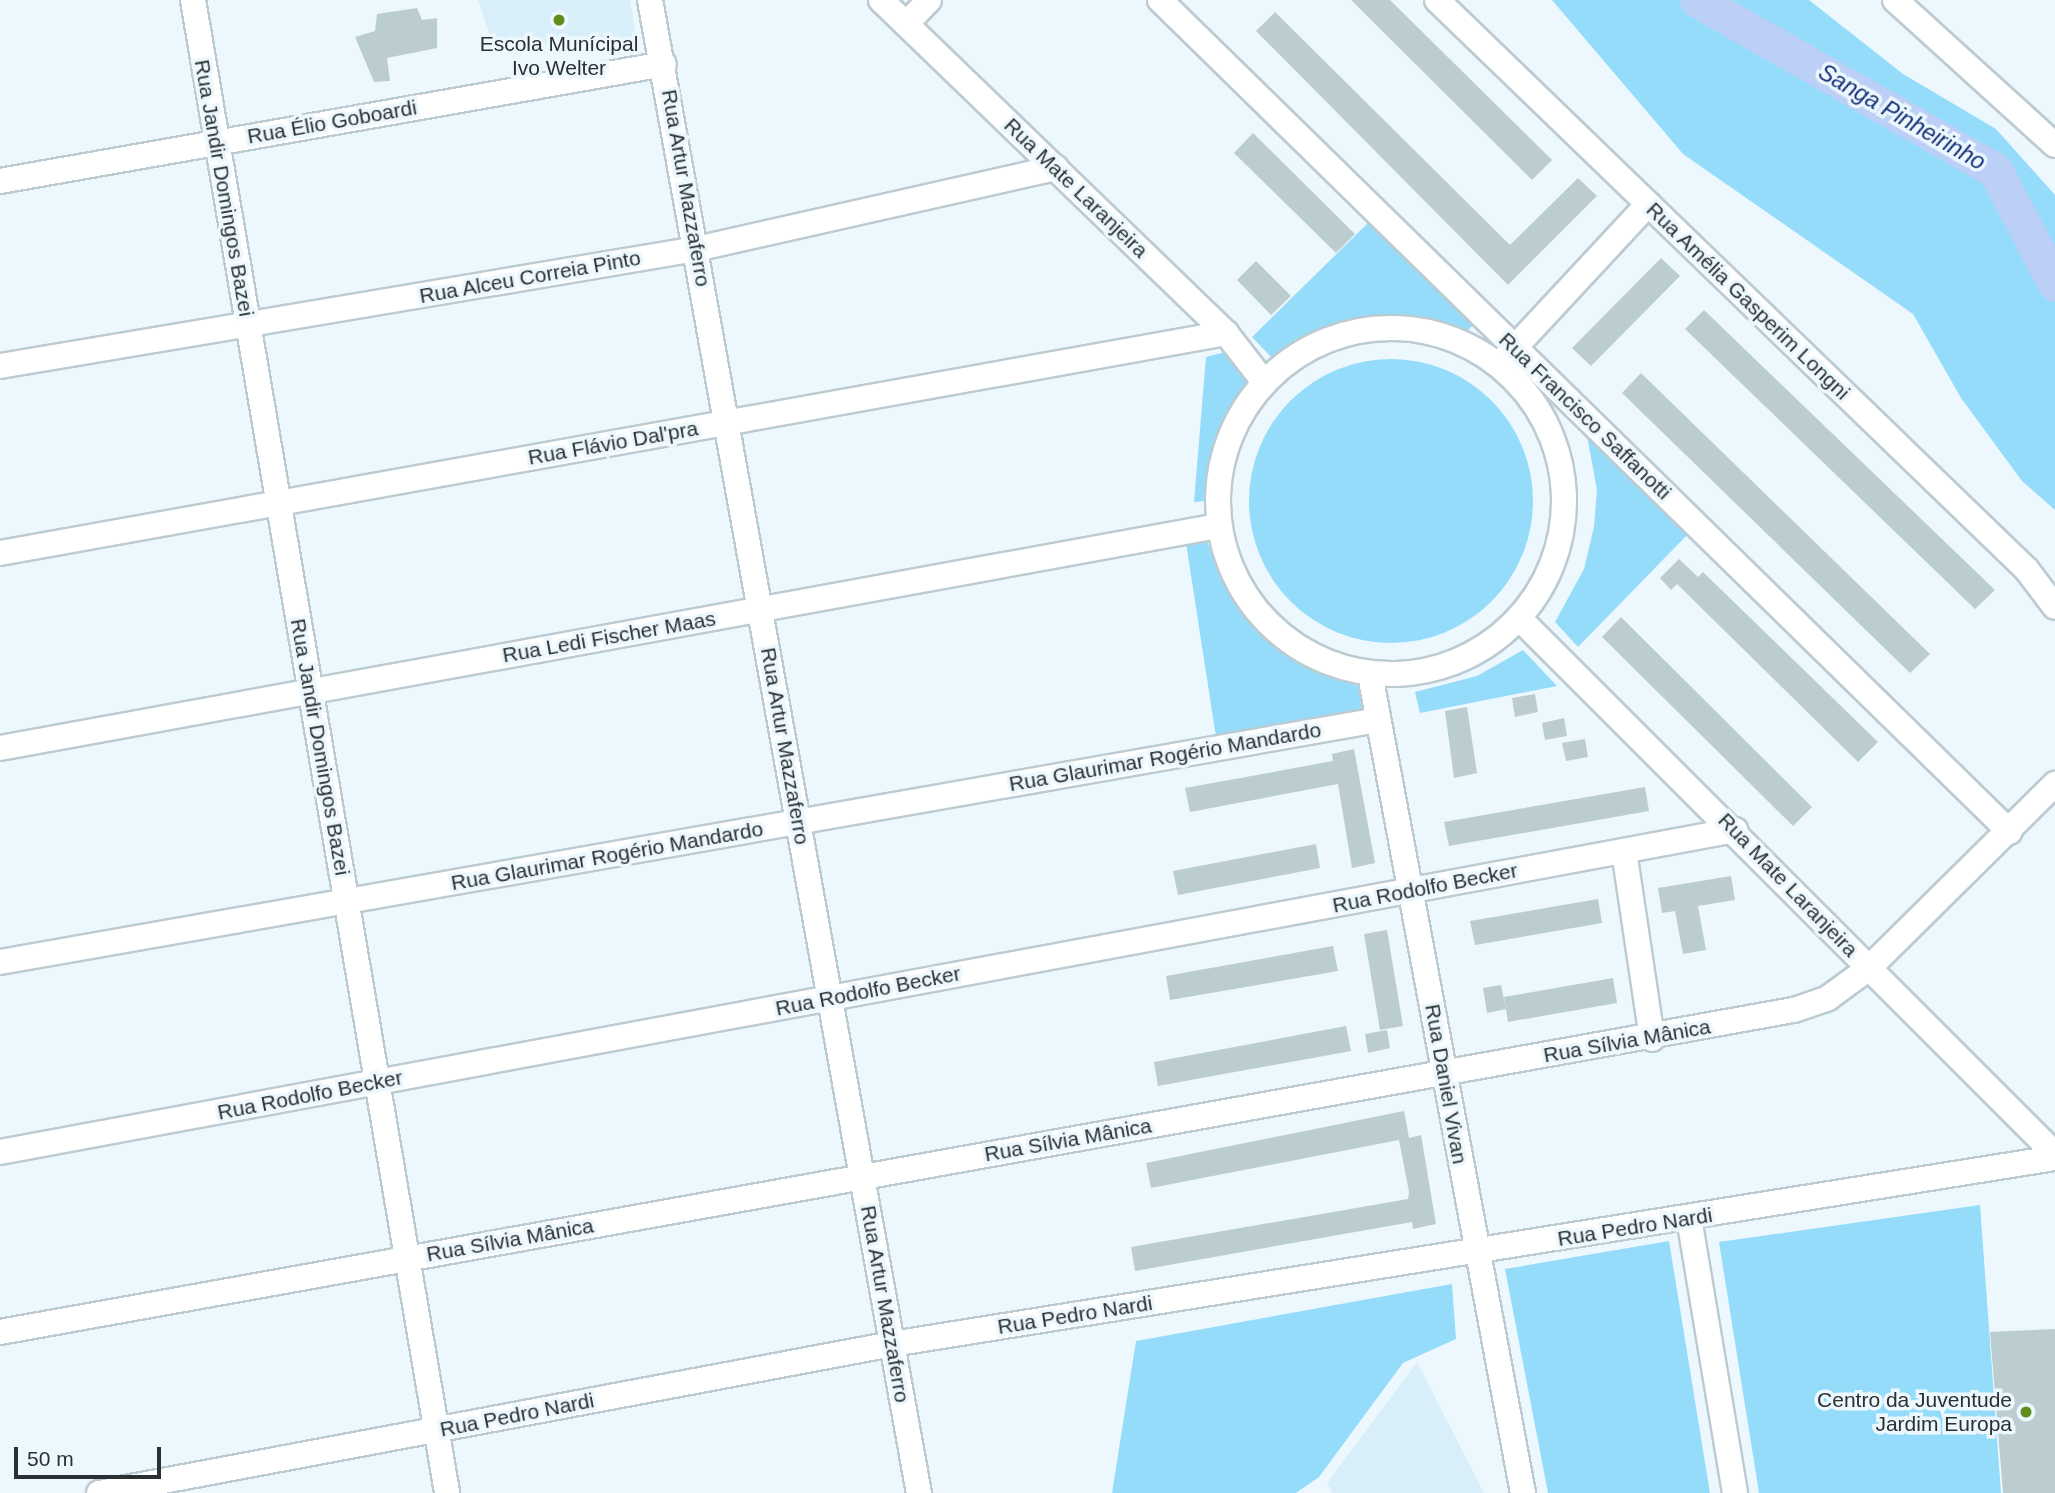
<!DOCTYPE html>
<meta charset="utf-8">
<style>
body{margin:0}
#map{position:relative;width:2055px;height:1493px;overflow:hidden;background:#ecf8fe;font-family:Helvetica,sans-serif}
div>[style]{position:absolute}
.built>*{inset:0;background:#d8effa}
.green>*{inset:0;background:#95dcfb}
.round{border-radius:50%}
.river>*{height:35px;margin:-17.5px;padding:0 17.5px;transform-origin:17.5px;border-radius:17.5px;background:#bccff6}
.building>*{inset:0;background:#bccdcf}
.roads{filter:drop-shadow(2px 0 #bccbd2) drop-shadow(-2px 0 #bccbd2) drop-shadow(0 2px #bccbd2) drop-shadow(0 -2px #bccbd2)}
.minor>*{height:24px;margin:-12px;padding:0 12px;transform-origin:12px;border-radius:12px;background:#fff}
.minor>.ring{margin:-12px;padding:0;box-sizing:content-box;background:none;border:24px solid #fff;border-radius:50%}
.dots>*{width:19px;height:19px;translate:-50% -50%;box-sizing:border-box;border:4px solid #ecf8fe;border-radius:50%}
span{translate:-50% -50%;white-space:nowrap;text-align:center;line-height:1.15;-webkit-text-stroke:7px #ecf8fe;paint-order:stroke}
.poi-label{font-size:21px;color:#2b3133}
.right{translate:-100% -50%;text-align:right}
.street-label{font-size:21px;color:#2b3133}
.water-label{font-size:23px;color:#173078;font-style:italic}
.scale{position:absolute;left:14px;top:1447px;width:147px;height:32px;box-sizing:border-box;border:4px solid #2b3133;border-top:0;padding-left:9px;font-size:21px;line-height:24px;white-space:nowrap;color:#2b3133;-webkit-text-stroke:5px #ecf8fe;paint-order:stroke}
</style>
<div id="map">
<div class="built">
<i style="clip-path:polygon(478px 0,630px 0,636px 37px,514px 54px,493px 44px)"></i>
<i style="clip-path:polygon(1417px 1362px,1484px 1493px,1332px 1493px,1327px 1483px)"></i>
</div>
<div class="green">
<i style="clip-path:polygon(1552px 0,1809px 0,1903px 74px,1996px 129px,2055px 195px,2055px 510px,2022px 481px,1961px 398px,1913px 314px,1683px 154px)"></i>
<i style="clip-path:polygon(1370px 221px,1474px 324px,1467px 331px,1405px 316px,1349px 320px,1272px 358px,1252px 337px)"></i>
<i style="clip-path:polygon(1225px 352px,1250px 379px,1227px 412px,1207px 501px,1194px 502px,1206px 357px)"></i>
<i class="round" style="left:1249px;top:359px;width:284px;height:284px"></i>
<i style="clip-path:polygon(1586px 430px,1691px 531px,1578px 647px,1555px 622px,1584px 569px,1594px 527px,1597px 490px)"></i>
<i style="clip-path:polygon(1207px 541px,1230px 597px,1251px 624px,1299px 664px,1358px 686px,1362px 710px,1216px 737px,1186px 543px)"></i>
<i style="clip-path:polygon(1523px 650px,1557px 686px,1420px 713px,1415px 692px,1477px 676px)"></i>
<i style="clip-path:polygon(1980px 1205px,2001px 1493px,1759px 1493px,1719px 1242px)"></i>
<i style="clip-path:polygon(1669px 1241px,1710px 1493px,1548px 1493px,1505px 1269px)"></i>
<i style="clip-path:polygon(1452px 1284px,1456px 1339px,1403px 1363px,1319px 1477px,1296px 1493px,1112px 1493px,1136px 1341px)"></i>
</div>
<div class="river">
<i style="left:1697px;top:0;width:343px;rotate:29.7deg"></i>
<i style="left:1995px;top:170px;width:129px;rotate:62.2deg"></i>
</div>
<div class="building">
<i style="clip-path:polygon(1351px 0,1390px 0,1552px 160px,1532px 180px)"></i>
<i style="clip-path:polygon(417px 8px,422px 20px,437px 18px,437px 48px,387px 58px,390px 81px,374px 82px,355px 37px,375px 31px,377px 14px)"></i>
<i style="clip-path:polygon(1275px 12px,1510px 245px,1578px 178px,1597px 196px,1508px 285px,1256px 31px)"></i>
<i style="clip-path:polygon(1253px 133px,1355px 234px,1336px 253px,1234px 153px)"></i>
<i style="clip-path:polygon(1661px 258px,1680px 276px,1591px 366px,1572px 348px)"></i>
<i style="clip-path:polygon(1256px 261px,1291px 296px,1271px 315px,1237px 280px)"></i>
<i style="clip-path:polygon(1704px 310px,1995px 590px,1975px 609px,1685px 329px)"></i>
<i style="clip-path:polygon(1641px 373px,1930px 654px,1910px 673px,1622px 393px)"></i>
<i style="clip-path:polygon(1679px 559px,1698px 577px,1703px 572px,1878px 742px,1858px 762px,1677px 584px,1671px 590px,1660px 578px)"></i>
<i style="clip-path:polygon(1621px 617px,1812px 807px,1793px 826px,1602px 637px)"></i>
<i style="clip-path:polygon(1535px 694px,1538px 712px,1515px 717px,1512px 698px)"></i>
<i style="clip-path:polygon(1467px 707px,1477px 773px,1454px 778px,1445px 711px)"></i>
<i style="clip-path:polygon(1564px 718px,1567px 736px,1545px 740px,1542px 723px)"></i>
<i style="clip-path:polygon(1585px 739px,1588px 757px,1566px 761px,1562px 743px)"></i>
<i style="clip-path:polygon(1354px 749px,1375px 863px,1352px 868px,1338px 784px,1190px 812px,1185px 788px,1333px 761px,1332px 754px)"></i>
<i style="clip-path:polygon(1645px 787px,1649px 811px,1449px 846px,1444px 822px)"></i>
<i style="clip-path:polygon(1316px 844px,1320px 868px,1178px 895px,1173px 871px)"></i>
<i style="clip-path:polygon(1731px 876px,1735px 900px,1698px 906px,1706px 950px,1683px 954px,1675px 911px,1662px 913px,1658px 888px)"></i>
<i style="clip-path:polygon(1598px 899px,1602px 923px,1475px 945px,1470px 921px)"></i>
<i style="clip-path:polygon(1387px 930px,1403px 1026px,1380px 1030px,1364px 934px)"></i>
<i style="clip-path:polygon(1333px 946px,1338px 971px,1170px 1000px,1166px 976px)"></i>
<i style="clip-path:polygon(1613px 978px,1617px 1003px,1508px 1022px,1504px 997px)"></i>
<i style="clip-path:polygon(1501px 985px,1506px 1009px,1487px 1013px,1483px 988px)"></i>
<i style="clip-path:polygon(1346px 1026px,1351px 1051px,1158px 1086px,1154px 1062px)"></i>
<i style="clip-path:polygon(1387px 1030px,1390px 1048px,1368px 1053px,1365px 1034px)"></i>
<i style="clip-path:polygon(1404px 1111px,1409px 1138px,1421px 1135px,1436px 1224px,1413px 1229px,1412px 1222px,1135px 1271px,1131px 1247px,1408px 1199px,1409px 1192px,1399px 1140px,1151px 1188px,1146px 1163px)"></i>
<i style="clip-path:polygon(2055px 1329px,2055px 1493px,2003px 1493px,1990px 1332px)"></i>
</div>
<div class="roads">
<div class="minor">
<i style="left:193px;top:0;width:1514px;rotate:80.34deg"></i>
<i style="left:650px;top:0;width:1517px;rotate:79.79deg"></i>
<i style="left:881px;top:0;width:479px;rotate:44deg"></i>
<i style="left:1226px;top:333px;width:62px;rotate:52.2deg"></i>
<i style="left:1160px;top:0;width:1189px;rotate:44.39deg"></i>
<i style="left:1437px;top:0;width:820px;rotate:44.01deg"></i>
<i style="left:2027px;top:570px;width:46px;rotate:52.9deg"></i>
<i style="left:1895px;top:0;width:216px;rotate:42.2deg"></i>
<i style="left:906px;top:24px;width:33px;rotate:-46deg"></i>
<i style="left:0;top:181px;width:674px;rotate:-9.99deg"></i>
<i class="ring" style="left:1218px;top:328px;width:322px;height:322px"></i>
<i style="left:1506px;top:357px;width:209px;rotate:-47.1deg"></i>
<i style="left:0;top:366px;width:706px;rotate:-9.54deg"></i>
<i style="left:696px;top:249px;width:369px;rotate:-12.7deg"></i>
<i style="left:0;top:553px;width:1246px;rotate:-10.17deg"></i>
<i style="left:1519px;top:618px;width:758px;rotate:45deg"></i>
<i style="left:1370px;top:674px;width:833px;rotate:79.42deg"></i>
<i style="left:0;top:748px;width:1238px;rotate:-10.33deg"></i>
<i style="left:1624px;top:851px;width:190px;rotate:81.5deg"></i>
<i style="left:0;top:962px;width:1399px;rotate:-9.96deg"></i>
<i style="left:0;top:1152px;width:1765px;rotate:-10.51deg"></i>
<i style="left:1689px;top:1218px;width:279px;rotate:80.5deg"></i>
<i style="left:0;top:1332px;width:1823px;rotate:-10.18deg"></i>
<i style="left:1794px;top:1010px;width:36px;rotate:-19deg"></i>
<i style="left:1828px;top:998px;width:51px;rotate:-36.2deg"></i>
<i style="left:1869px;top:968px;width:262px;rotate:-44.7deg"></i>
<i style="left:99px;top:1493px;width:807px;rotate:-10.64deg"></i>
<i style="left:892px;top:1344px;width:1178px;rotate:-9.09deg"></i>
</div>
</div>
<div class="dots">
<i style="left:559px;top:20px;background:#618b1a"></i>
<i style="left:2026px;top:1412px;background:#618b1a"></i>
</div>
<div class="poi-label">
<span style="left:559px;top:56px">Escola Munícipal<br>Ivo Welter</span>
<span class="right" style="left:2012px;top:1412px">Centro da Juventude<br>Jardim Europa</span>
</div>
<div class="street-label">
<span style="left:332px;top:122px;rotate:-10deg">Rua Élio Goboardi</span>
<span style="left:224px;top:188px;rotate:80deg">Rua Jandir Domingos Bazei</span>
<span style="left:686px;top:188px;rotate:80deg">Rua Artur Mazzaferro</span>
<span style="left:1076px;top:188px;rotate:44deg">Rua Mate Laranjeira</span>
<span style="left:530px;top:277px;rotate:-10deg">Rua Alceu Correia Pinto</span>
<span style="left:1748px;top:301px;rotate:44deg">Rua Amélia Gasperim Longni</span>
<span style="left:1585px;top:416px;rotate:44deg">Rua Francisco Saffanotti</span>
<span style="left:613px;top:443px;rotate:-10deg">Rua Flávio Dal'pra</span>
<span style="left:609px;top:637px;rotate:-10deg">Rua Ledi Fischer Maas</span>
<span style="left:785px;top:746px;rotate:80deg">Rua Artur Mazzaferro</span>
<span style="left:320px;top:747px;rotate:80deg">Rua Jandir Domingos Bazei</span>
<span style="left:1165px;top:757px;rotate:-10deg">Rua Glaurimar Rogério Mandardo</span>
<span style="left:607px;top:856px;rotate:-10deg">Rua Glaurimar Rogério Mandardo</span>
<span style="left:1788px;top:885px;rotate:46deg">Rua Mate Laranjeira</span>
<span style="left:1425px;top:888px;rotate:-11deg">Rua Rodolfo Becker</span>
<span style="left:868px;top:991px;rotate:-11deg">Rua Rodolfo Becker</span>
<span style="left:1627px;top:1041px;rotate:-10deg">Rua Sílvia Mânica</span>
<span style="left:1446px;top:1084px;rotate:80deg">Rua Daniel Vivan</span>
<span style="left:310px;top:1095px;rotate:-11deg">Rua Rodolfo Becker</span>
<span style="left:1068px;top:1140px;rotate:-10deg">Rua Sílvia Mânica</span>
<span style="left:1635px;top:1227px;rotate:-9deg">Rua Pedro Nardi</span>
<span style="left:510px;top:1240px;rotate:-10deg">Rua Sílvia Mânica</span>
<span style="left:885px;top:1304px;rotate:80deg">Rua Artur Mazzaferro</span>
<span style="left:1075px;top:1315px;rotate:-9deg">Rua Pedro Nardi</span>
<span style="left:517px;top:1415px;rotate:-11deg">Rua Pedro Nardi</span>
</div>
<div class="water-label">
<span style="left:1902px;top:117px;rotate:30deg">Sanga Pinheirinho</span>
</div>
<div class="scale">50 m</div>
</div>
